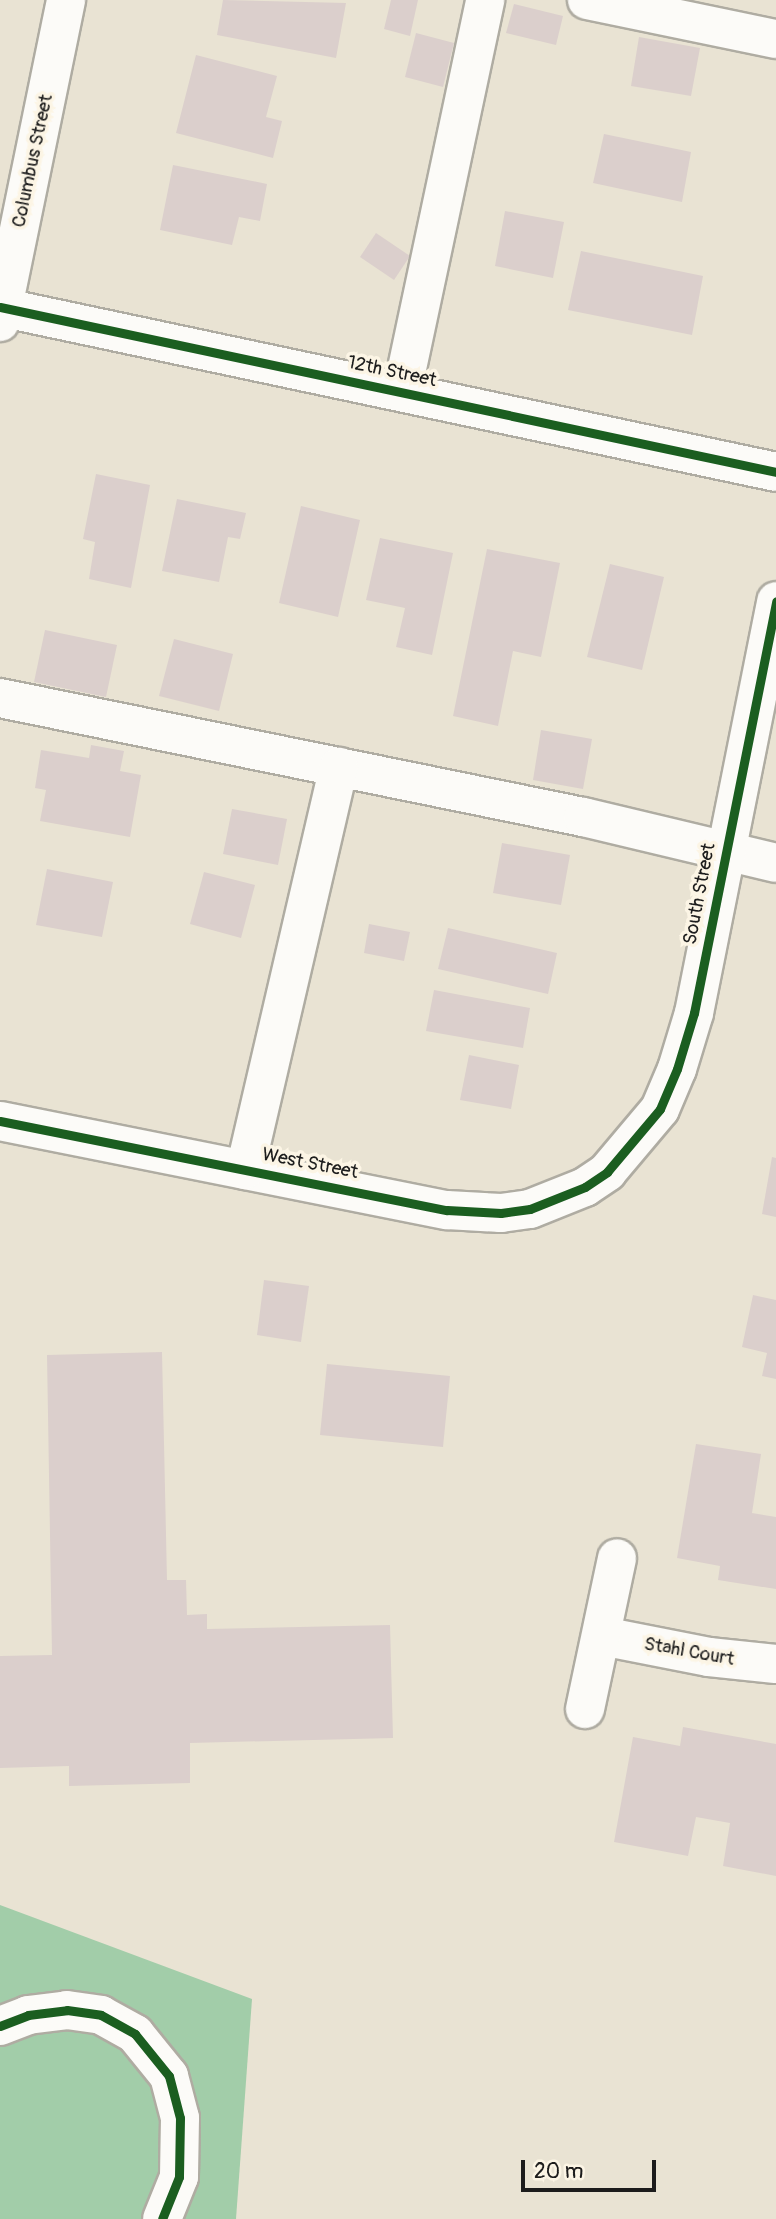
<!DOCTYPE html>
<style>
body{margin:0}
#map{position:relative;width:776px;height:2219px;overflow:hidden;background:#e9e3d3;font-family:Pangolin,sans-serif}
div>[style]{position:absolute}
.forest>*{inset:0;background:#a2cda9}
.building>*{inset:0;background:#dbcfcc}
.roads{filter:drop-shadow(2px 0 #afaca2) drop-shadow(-2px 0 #afaca2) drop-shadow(0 2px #afaca2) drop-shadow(0 -2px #afaca2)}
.minor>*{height:38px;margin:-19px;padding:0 19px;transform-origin:19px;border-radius:19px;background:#fcfbf8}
.cycleway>*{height:9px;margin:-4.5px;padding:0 4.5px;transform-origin:4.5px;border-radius:4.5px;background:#1b5e20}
span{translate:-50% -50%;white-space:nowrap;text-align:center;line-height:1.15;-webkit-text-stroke:7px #fcf5e5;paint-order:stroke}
.street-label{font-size:19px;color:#1c1c1c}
.scale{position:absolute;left:521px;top:2160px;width:135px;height:32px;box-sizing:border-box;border:4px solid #1c1c1c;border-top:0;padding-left:9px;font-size:21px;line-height:24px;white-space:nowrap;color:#1c1c1c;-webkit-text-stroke:5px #fcf5e5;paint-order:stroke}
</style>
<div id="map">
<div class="forest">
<i style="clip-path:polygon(0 1905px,252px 1999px,236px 2219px,0 2219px)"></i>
</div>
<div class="building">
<i style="clip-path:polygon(223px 0,346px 3px,336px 58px,217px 35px)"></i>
<i style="clip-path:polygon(391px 0,418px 0,410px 36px,384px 29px)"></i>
<i style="clip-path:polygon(514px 4px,563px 16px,556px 45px,506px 33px)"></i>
<i style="clip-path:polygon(416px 33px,454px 43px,443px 87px,405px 77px)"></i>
<i style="clip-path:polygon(639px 37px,700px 48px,691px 96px,631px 86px)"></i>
<i style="clip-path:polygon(196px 55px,277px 76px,266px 117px,282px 121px,273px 158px,176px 133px)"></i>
<i style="clip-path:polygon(604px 134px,691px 152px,682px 202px,593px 183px)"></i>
<i style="clip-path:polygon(173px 165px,267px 184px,260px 221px,239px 217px,232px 245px,160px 230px)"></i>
<i style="clip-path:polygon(505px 211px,564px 222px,553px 278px,495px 266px)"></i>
<i style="clip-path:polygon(376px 233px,410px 256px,394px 280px,360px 257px)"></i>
<i style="clip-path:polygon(581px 251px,703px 276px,692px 335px,568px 310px)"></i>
<i style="clip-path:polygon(96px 474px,150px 485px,131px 588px,89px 579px,95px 542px,83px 539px)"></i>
<i style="clip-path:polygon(177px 499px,246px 513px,240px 539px,228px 537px,219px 582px,162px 571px)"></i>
<i style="clip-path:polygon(301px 506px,360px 520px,338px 617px,279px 603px)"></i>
<i style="clip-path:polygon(380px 538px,453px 553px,432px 655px,396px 647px,405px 608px,366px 600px)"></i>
<i style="clip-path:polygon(487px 549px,560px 563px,541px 657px,513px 651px,498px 726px,453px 716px)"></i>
<i style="clip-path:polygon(610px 564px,664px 577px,642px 670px,587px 657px)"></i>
<i style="clip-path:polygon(45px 630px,117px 645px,106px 697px,34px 682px)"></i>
<i style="clip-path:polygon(174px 639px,233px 654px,219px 711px,159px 696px)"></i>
<i style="clip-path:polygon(541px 730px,592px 739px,583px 789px,533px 780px)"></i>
<i style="clip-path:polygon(91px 745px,124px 751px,120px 771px,141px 775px,130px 837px,40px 821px,46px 790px,35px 788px,41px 750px,89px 758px)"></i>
<i style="clip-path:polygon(232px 809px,287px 819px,278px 865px,223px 854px)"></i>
<i style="clip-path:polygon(502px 843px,570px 855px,561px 905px,493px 893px)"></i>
<i style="clip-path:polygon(47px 869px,113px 882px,102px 937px,36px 925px)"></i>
<i style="clip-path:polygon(204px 872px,255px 885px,241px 938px,190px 924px)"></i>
<i style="clip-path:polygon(369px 924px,410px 932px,404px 961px,364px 953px)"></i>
<i style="clip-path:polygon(448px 928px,557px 953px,548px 994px,438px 969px)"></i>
<i style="clip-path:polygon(434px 990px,530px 1008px,523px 1048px,426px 1031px)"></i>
<i style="clip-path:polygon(469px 1055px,519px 1065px,511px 1109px,460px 1100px)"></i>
<i style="clip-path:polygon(772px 1157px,776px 1158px,776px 1217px,762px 1214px)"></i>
<i style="clip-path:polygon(264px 1280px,309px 1286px,301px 1342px,257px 1335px)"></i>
<i style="clip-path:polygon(753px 1295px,776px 1300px,776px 1379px,762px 1376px,767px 1353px,742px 1347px)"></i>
<i style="clip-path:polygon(162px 1352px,167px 1580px,186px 1580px,187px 1615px,207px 1614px,207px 1629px,390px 1625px,393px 1738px,190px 1743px,190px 1783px,69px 1786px,69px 1766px,0 1768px,0 1656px,52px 1655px,47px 1355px)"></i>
<i style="clip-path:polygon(327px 1364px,450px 1376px,443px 1447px,320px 1435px)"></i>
<i style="clip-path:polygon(696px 1444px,761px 1454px,752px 1513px,776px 1517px,776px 1589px,718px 1580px,720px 1566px,677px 1558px)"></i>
<i style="clip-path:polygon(683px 1727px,776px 1744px,776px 1876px,723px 1866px,730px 1823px,696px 1817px,688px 1856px,614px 1842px,633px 1737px,680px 1746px)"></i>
</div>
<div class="roads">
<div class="minor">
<i style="left:587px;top:0;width:193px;rotate:11.7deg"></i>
<i style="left:0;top:307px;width:793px;rotate:12deg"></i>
<i style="left:0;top:322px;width:329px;rotate:-78.4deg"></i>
<i style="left:402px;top:392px;width:401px;rotate:-78deg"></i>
<i style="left:0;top:698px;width:595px;rotate:11.54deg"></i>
<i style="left:583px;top:817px;width:198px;rotate:13.4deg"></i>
<i style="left:0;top:1121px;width:456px;rotate:11.3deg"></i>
<i style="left:447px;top:1210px;width:54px;rotate:3.2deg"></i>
<i style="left:501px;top:1213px;width:29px;rotate:-8deg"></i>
<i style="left:530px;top:1209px;width:59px;rotate:-21.8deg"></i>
<i style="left:585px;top:1187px;width:27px;rotate:-34deg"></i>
<i style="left:607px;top:1172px;width:82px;rotate:-49.9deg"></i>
<i style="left:660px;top:1109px;width:43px;rotate:-67deg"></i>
<i style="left:677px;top:1069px;width:59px;rotate:-73.1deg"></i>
<i style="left:694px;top:1013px;width:420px;rotate:-78.7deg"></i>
<i style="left:245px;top:1170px;width:414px;rotate:-76.9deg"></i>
<i style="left:602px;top:1636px;width:109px;rotate:11.1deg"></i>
<i style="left:709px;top:1657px;width:67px;rotate:6deg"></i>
<i style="left:585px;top:1709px;width:154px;rotate:-78deg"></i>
<i style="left:0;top:2026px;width:30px;rotate:-21deg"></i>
<i style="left:28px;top:2015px;width:39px;rotate:-7deg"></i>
<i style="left:67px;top:2010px;width:34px;rotate:8deg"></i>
<i style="left:101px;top:2015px;width:39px;rotate:29deg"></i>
<i style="left:135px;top:2034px;width:54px;rotate:51deg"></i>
<i style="left:169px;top:2076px;width:43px;rotate:75.3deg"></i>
<i style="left:180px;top:2118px;width:59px;rotate:91deg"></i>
<i style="left:179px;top:2177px;width:45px;rotate:112deg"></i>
</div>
</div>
<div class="cycleway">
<i style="left:0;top:307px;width:793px;rotate:12deg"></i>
<i style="left:0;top:1121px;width:456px;rotate:11.3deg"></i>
<i style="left:447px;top:1210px;width:54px;rotate:3.2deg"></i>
<i style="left:501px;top:1213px;width:29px;rotate:-8deg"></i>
<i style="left:530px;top:1209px;width:59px;rotate:-21.8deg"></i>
<i style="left:585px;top:1187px;width:27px;rotate:-34deg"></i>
<i style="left:607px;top:1172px;width:82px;rotate:-49.9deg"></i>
<i style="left:660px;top:1109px;width:43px;rotate:-67deg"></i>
<i style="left:677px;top:1069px;width:59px;rotate:-73.1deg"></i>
<i style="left:694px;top:1013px;width:420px;rotate:-78.7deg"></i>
<i style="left:0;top:2026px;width:30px;rotate:-21deg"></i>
<i style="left:28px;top:2015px;width:39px;rotate:-7deg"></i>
<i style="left:67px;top:2010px;width:34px;rotate:8deg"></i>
<i style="left:101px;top:2015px;width:39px;rotate:29deg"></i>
<i style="left:135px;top:2034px;width:54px;rotate:51deg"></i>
<i style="left:169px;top:2076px;width:43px;rotate:75.3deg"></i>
<i style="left:180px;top:2118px;width:59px;rotate:91deg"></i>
<i style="left:179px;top:2177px;width:45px;rotate:112deg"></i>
</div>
<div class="street-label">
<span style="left:33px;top:161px;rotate:-78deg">Columbus Street</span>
<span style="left:392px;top:372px;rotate:12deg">12th Street</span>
<span style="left:700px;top:894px;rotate:-79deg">South Street</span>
<span style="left:310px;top:1164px;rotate:11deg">West Street</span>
<span style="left:689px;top:1652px;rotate:10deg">Stahl Court</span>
</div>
<div class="scale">20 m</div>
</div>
